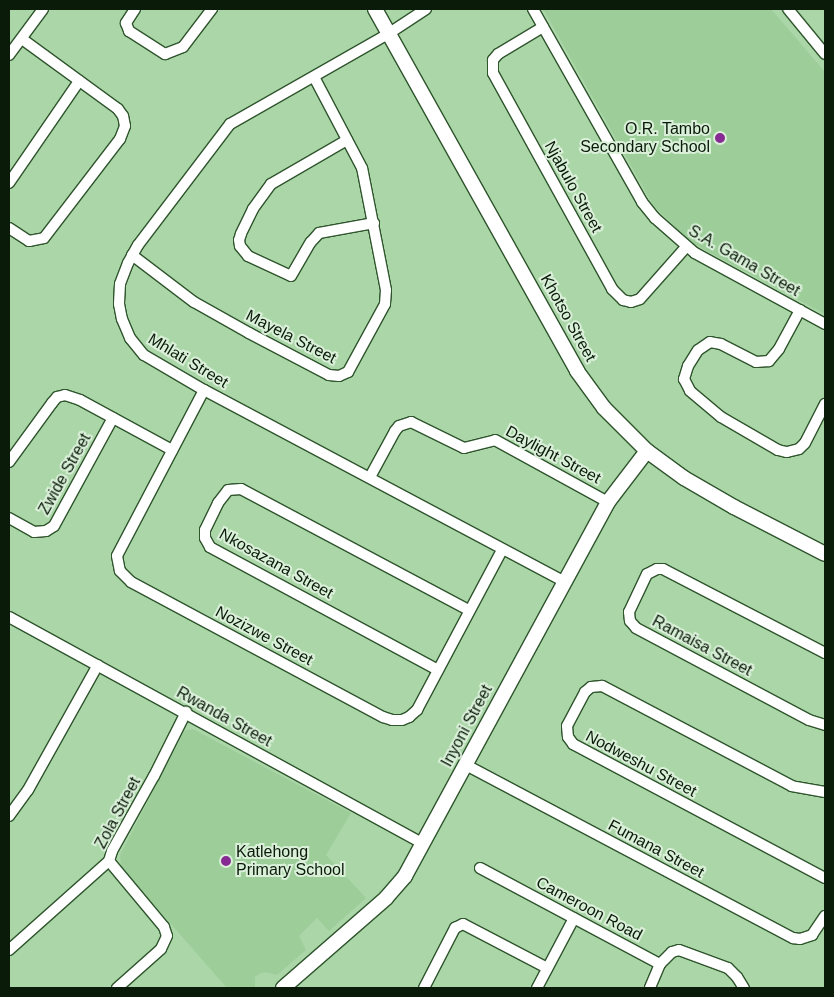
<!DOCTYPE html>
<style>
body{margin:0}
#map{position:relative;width:834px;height:997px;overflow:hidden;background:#abd6a8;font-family:Helvetica,sans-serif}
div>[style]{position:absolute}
.built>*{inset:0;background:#9dce9a}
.roads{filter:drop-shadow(1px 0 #2f552d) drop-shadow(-1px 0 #2f552d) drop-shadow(0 1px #2f552d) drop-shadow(0 -1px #2f552d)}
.street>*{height:10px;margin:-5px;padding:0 5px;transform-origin:5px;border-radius:5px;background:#fff}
.secondary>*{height:14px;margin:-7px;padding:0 7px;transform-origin:7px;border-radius:7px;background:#fff}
.dots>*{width:14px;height:14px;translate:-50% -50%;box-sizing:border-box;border:2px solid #daf0d9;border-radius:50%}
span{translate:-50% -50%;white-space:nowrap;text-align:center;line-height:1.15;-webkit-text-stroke:4px #daf0d9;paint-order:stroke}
.poi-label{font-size:16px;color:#0b1b0a}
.right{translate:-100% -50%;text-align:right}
.left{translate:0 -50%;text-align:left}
.street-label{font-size:16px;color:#0b1b0a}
.frame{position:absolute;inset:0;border:10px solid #0b1b0a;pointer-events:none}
</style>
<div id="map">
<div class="built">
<i style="clip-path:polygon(543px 9px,771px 9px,825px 72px,825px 314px,690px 242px,653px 205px)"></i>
<i style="clip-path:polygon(193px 729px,351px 813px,326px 855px,366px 898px,329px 931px,317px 918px,299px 936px,306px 950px,277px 975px,265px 972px,261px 973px,255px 977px,255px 988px,227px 988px,121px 867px,120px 855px,184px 731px)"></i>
</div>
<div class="roads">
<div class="street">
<i style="left:135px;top:9px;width:17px;rotate:123deg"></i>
<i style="left:126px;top:23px;width:9px;rotate:69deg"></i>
<i style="left:129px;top:31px;width:43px;rotate:32.6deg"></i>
<i style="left:165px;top:54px;width:19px;rotate:-21deg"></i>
<i style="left:183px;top:47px;width:48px;rotate:-52.7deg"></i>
<i style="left:426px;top:9px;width:45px;rotate:146.7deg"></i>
<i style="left:388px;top:34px;width:182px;rotate:150.3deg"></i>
<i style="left:230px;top:124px;width:152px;rotate:127.2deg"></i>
<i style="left:138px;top:245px;width:21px;rotate:119deg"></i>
<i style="left:128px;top:263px;width:22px;rotate:111deg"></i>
<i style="left:120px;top:284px;width:20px;rotate:93deg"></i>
<i style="left:119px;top:304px;width:15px;rotate:79deg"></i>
<i style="left:122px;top:319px;width:21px;rotate:67deg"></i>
<i style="left:130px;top:338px;width:22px;rotate:51deg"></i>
<i style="left:144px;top:355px;width:69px;rotate:30.3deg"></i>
<i style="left:204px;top:390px;width:407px;rotate:28deg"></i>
<i style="left:533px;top:9px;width:222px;rotate:60.5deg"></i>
<i style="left:642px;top:202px;width:21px;rotate:51deg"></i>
<i style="left:655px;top:218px;width:53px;rotate:41.2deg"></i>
<i style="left:695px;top:253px;width:148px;rotate:28.6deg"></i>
<i style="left:788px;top:9px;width:58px;rotate:50.6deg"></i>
<i style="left:543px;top:27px;width:52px;rotate:149deg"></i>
<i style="left:498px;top:54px;width:8px;rotate:130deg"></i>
<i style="left:493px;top:60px;width:13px;rotate:90deg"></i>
<i style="left:493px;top:73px;width:247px;rotate:61.1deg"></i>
<i style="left:612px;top:289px;width:16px;rotate:45deg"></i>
<i style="left:623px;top:300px;width:8px;rotate:14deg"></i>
<i style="left:631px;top:302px;width:9px;rotate:-18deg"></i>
<i style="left:640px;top:299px;width:69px;rotate:-48.5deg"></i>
<i style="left:9px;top:55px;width:57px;rotate:-53.5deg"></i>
<i style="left:347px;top:140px;width:88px;rotate:149.9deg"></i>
<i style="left:271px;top:184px;width:31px;rotate:126deg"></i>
<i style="left:253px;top:209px;width:28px;rotate:116deg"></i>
<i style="left:241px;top:234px;width:6px;rotate:108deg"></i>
<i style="left:239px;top:240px;width:6px;rotate:81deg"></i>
<i style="left:240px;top:246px;width:13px;rotate:51deg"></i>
<i style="left:248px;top:256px;width:47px;rotate:24.9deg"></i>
<i style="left:291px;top:276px;width:39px;rotate:-60deg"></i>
<i style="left:311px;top:242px;width:12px;rotate:-48deg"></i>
<i style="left:319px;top:233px;width:56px;rotate:-10.3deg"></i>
<i style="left:9px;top:183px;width:124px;rotate:-55.5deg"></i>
<i style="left:9px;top:228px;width:24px;rotate:33deg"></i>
<i style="left:29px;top:241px;width:15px;rotate:-11deg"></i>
<i style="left:44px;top:238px;width:125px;rotate:-52.5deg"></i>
<i style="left:120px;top:139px;width:14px;rotate:-69deg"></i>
<i style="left:125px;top:126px;width:10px;rotate:-101deg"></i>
<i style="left:123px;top:116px;width:9px;rotate:-126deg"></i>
<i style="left:118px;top:109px;width:119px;rotate:-143.9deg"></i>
<i style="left:132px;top:255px;width:78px;rotate:37.2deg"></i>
<i style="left:194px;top:302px;width:63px;rotate:29.4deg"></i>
<i style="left:249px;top:333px;width:90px;rotate:27.7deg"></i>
<i style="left:329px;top:375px;width:10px;rotate:6deg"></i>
<i style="left:339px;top:376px;width:10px;rotate:-24deg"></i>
<i style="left:348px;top:372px;width:77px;rotate:-61.4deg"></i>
<i style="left:385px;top:304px;width:14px;rotate:-86deg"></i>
<i style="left:386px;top:290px;width:124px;rotate:-101.1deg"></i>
<i style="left:362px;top:168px;width:103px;rotate:-117.8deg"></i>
<i style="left:800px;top:310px;width:44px;rotate:118.3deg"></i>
<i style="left:779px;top:349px;width:16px;rotate:130deg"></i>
<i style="left:769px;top:361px;width:13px;rotate:176deg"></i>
<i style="left:756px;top:362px;width:39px;rotate:-153deg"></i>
<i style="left:721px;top:344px;width:11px;rotate:-170deg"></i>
<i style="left:710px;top:342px;width:14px;rotate:146deg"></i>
<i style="left:698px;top:350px;width:19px;rotate:122deg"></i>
<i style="left:688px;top:366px;width:14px;rotate:107deg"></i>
<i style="left:684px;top:379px;width:13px;rotate:63deg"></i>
<i style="left:690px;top:391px;width:40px;rotate:40deg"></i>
<i style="left:721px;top:417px;width:66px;rotate:30.1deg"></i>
<i style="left:778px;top:450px;width:9px;rotate:13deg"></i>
<i style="left:787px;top:452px;width:12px;rotate:-14deg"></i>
<i style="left:799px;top:449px;width:8px;rotate:-45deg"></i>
<i style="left:805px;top:443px;width:44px;rotate:-62.9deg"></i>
<i style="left:204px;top:390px;width:187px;rotate:117.7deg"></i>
<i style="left:117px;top:556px;width:15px;rotate:79deg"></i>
<i style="left:120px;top:571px;width:16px;rotate:45deg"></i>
<i style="left:131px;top:582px;width:286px;rotate:28.2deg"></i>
<i style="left:383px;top:717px;width:9px;rotate:18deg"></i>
<i style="left:392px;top:720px;width:10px"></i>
<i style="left:402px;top:720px;width:8px;rotate:-23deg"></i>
<i style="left:409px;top:717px;width:11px;rotate:-41deg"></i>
<i style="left:417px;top:710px;width:181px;rotate:-62deg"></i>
<i style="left:9px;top:462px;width:73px;rotate:-53.9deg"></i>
<i style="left:52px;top:403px;width:8px;rotate:-50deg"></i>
<i style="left:57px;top:397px;width:8px;rotate:-14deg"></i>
<i style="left:65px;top:395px;width:16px;rotate:18deg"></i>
<i style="left:80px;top:400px;width:105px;rotate:28.5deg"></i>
<i style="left:370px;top:477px;width:52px;rotate:-61.5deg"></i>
<i style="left:395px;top:431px;width:6px;rotate:-51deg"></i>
<i style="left:399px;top:426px;width:13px;rotate:-18deg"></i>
<i style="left:411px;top:422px;width:59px;rotate:26.1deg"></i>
<i style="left:464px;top:448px;width:32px;rotate:-14deg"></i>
<i style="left:495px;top:440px;width:129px;rotate:28.8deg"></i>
<i style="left:9px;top:518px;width:29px;rotate:29deg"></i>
<i style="left:34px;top:532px;width:12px;rotate:-5deg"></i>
<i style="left:46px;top:531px;width:9px;rotate:-32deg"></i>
<i style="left:54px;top:526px;width:123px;rotate:-61.4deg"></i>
<i style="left:9px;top:617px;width:473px;rotate:28.7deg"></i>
<i style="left:825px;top:653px;width:182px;rotate:-152.6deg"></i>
<i style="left:663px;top:569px;width:6px;rotate:180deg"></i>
<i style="left:657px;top:569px;width:11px;rotate:153deg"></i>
<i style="left:647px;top:574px;width:42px;rotate:115.3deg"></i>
<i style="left:629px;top:612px;width:9px;rotate:84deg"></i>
<i style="left:630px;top:621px;width:9px;rotate:49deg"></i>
<i style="left:636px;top:628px;width:196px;rotate:28deg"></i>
<i style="left:809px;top:720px;width:17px;rotate:17deg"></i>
<i style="left:438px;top:670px;width:259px;rotate:-151.7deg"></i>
<i style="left:210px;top:547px;width:10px;rotate:-119deg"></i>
<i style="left:205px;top:538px;width:8px;rotate:-90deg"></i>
<i style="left:205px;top:530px;width:30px;rotate:-64deg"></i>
<i style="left:218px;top:503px;width:16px;rotate:-52deg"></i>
<i style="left:228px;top:490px;width:13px;rotate:-4deg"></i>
<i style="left:241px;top:489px;width:258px;rotate:28deg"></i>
<i style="left:466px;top:765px;width:370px;rotate:27.9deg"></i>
<i style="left:793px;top:938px;width:7px;rotate:8deg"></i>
<i style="left:800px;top:939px;width:13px;rotate:-18deg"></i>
<i style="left:812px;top:935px;width:23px;rotate:-56deg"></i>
<i style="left:825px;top:792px;width:34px;rotate:-170deg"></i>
<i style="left:792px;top:786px;width:215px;rotate:-152.2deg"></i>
<i style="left:602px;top:686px;width:11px;rotate:175deg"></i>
<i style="left:591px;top:687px;width:8px;rotate:140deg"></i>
<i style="left:585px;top:692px;width:38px;rotate:118deg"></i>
<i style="left:567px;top:726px;width:11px;rotate:85deg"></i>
<i style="left:568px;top:737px;width:9px;rotate:54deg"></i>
<i style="left:573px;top:744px;width:285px;rotate:28deg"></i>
<i style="left:9px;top:816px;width:32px;rotate:-54deg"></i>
<i style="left:28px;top:790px;width:143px;rotate:-60.8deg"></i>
<i style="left:109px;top:861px;width:86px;rotate:50.2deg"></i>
<i style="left:164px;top:927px;width:9px;rotate:72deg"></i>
<i style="left:167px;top:936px;width:14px;rotate:115deg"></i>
<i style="left:161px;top:949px;width:59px;rotate:138.4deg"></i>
<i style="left:480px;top:868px;width:204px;rotate:28.1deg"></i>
<i style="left:660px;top:964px;width:26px;rotate:113deg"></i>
<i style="left:9px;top:950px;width:134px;rotate:-41.7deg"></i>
<i style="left:109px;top:861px;width:10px;rotate:-73deg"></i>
<i style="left:112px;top:851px;width:86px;rotate:-60.8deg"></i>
<i style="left:154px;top:776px;width:72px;rotate:-63.4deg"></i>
<i style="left:660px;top:964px;width:17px;rotate:-45deg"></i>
<i style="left:672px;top:952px;width:7px;rotate:-16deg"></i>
<i style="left:679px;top:950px;width:52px;rotate:20.2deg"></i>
<i style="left:728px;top:968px;width:13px;rotate:45deg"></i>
<i style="left:737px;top:977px;width:13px;rotate:58deg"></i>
<i style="left:424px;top:988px;width:68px;rotate:-62.7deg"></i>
<i style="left:455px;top:928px;width:9px;rotate:-27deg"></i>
<i style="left:463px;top:924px;width:95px;rotate:27.6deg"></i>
<i style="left:537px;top:988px;width:79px;rotate:-62.1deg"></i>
</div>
<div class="secondary">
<i style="left:375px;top:9px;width:415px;rotate:60.8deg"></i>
<i style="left:577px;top:371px;width:46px;rotate:53.9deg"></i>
<i style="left:604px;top:408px;width:61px;rotate:45deg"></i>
<i style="left:647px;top:451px;width:46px;rotate:36.1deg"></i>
<i style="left:684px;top:478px;width:58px;rotate:30.1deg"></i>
<i style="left:734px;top:507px;width:102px;rotate:27.3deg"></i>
<i style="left:283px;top:988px;width:137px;rotate:-41.1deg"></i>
<i style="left:386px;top:898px;width:29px;rotate:-49deg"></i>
<i style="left:405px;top:876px;width:426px;rotate:-61.5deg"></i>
<i style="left:608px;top:502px;width:64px;rotate:-52.6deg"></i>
</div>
</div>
<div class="dots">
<i style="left:720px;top:138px;background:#882a94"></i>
<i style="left:226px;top:861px;background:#882a94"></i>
</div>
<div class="poi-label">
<span class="right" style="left:710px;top:138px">O.R. Tambo<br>Secondary School</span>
<span class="left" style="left:236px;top:861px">Katlehong<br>Primary School</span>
</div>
<div class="street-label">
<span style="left:573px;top:187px;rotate:61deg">Njabulo Street</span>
<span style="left:744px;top:261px;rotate:30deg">S.A. Gama Street</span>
<span style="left:568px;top:318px;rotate:61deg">Khotso Street</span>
<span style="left:291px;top:337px;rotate:27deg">Mayela Street</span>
<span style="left:188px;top:361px;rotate:31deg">Mhlati Street</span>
<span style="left:553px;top:455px;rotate:28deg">Daylight Street</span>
<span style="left:65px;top:474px;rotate:-61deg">Zwide Street</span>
<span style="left:276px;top:564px;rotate:29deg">Nkosazana Street</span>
<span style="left:264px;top:636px;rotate:28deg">Nozizwe Street</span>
<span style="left:702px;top:646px;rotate:28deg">Ramaisa Street</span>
<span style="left:224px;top:717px;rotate:29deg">Rwanda Street</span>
<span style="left:467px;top:726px;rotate:-62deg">Inyoni Street</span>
<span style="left:641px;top:764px;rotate:28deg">Nodweshu Street</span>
<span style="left:118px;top:813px;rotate:-62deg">Zola Street</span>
<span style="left:656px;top:849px;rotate:28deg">Fumana Street</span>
<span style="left:589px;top:909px;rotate:28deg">Cameroon Road</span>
</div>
<div class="frame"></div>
</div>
